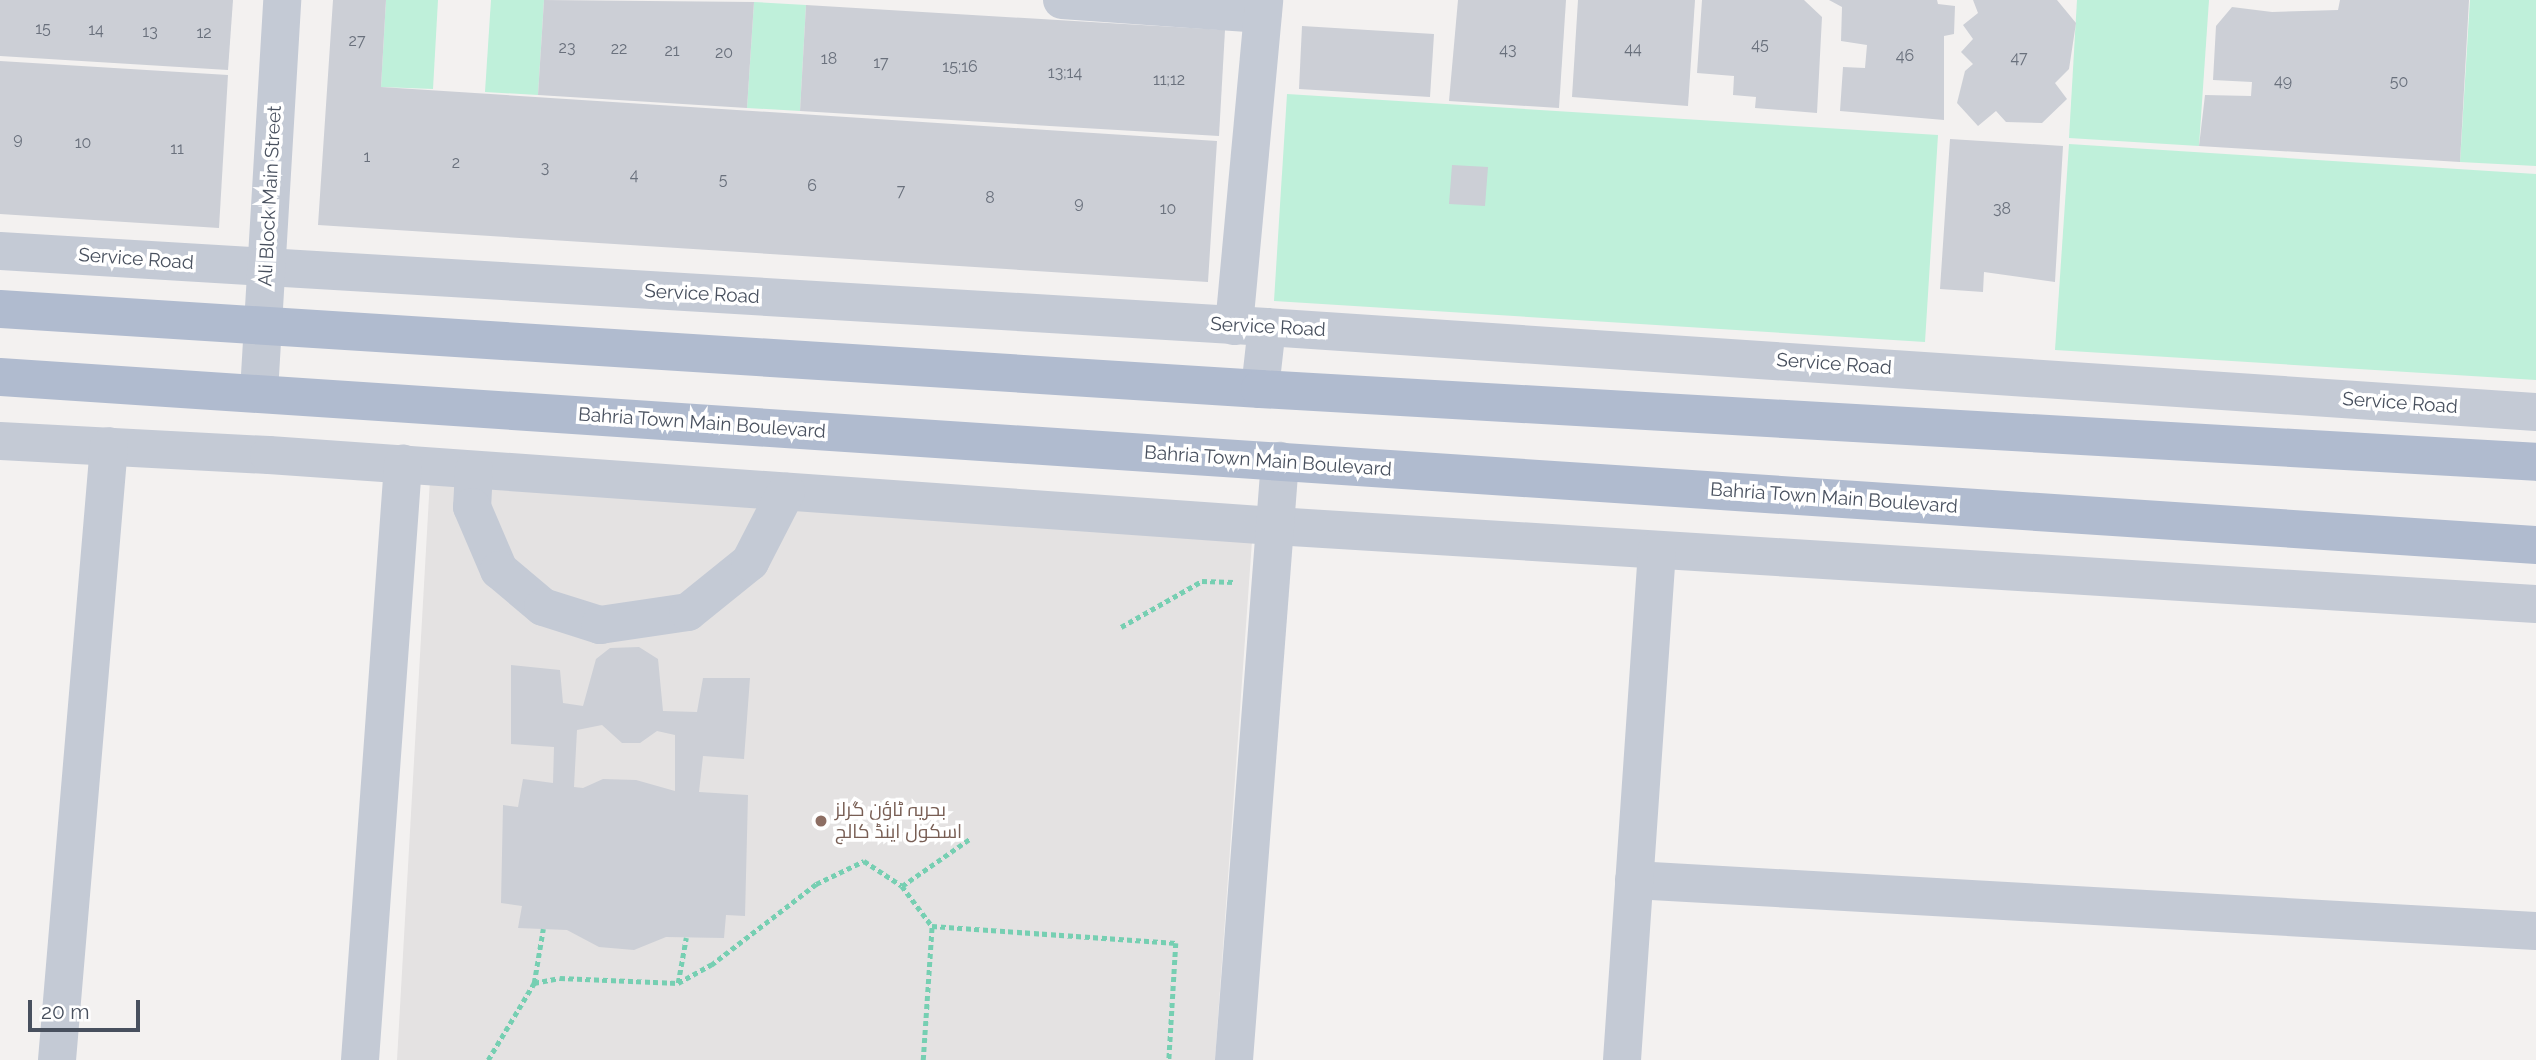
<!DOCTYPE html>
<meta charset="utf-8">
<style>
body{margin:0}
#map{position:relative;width:2536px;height:1060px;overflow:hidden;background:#f3f1f0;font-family:Raleway,Cairo,sans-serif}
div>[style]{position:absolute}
.education>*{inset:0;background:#e4e2e2}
.green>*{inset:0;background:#bff0da}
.building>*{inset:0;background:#cccfd6}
.path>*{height:4.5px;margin-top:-2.25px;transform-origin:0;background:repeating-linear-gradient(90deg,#76cfb2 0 5px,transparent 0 8.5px)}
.minor>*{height:38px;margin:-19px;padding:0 19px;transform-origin:19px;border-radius:19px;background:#c4cad5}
.major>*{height:38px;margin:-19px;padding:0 19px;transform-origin:19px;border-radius:19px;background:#b0bbcf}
.dots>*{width:19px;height:19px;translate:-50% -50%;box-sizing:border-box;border:4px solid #fff;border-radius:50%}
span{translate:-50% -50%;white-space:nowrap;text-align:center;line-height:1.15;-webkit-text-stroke:7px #fff;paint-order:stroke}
.number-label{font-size:16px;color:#69707c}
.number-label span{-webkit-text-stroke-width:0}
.street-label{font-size:19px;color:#48505e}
.education-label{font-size:19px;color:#785e54}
.left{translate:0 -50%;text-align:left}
.scale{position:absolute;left:28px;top:1000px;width:112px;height:32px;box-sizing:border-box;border:4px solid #48505e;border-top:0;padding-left:9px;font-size:21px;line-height:24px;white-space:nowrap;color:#48505e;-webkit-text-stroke:5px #fff;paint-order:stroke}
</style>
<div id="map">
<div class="education">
<i style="clip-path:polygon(430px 479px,1252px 541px,1215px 1060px,397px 1060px)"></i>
</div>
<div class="green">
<i style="clip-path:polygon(386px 0,438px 0,433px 89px,381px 87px)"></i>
<i style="clip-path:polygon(491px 0,544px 0,538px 95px,485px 92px)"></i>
<i style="clip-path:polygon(2077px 0,2209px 0,2199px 146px,2069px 138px)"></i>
<i style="clip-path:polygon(2470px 0,2536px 0,2536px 166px,2460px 162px)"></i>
<i style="clip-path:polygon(754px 2px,806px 5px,800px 111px,747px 108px)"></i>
<i style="clip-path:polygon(1287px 94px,1938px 135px,1925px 342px,1274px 301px)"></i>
<i style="clip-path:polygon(2069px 144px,2536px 174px,2536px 380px,2055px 350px)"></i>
</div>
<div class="building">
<i style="clip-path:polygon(0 0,233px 0,228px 70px,0 56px)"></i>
<i style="clip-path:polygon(333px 0,386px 0,381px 87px,1217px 141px,1208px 282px,318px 225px)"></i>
<i style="clip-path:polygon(544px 0,754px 2px,747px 108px,538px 95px)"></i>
<i style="clip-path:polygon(1458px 0,1566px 0,1559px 108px,1449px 101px)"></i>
<i style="clip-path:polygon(1578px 0,1695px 0,1688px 106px,1572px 97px)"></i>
<i style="clip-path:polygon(1702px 0,1804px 0,1822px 17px,1817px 113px,1755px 108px,1756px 97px,1733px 95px,1734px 76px,1697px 73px)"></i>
<i style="clip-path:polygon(1829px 0,1937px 0,1938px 4px,1955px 6px,1954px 34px,1944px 36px,1944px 120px,1840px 111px,1843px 67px,1865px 68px,1867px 45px,1841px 41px,1842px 7px)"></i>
<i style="clip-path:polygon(1973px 0,2057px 0,2076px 23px,2069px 69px,2055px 83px,2067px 99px,2042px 123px,2006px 122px,1996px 111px,1978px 126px,1957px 103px,1965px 71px,1973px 64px,1961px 52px,1973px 39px,1963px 25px,1978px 13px)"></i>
<i style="clip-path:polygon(2340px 0,2469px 0,2460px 162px,2199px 146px,2205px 95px,2251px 96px,2252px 82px,2213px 80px,2216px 26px,2232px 7px,2272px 12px,2338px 10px)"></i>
<i style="clip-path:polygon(806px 5px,1225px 30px,1219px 136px,800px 111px)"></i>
<i style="clip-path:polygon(1302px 26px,1434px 34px,1430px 97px,1299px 89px)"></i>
<i style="clip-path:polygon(0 61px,228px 75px,219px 228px,0 214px)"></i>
<i style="clip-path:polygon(1950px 139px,2063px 146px,2055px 282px,1984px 272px,1983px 292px,1940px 289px)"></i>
<i style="clip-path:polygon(1452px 165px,1488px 167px,1485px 206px,1449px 204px)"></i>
<i style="clip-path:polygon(evenodd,639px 647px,658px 659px,663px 711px,697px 712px,703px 678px,750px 678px,744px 759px,703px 756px,699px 792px,748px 795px,745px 916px,726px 915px,724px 938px,666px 937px,634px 950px,599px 947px,567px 930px,518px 928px,522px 906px,501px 903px,503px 805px,518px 807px,523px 779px,553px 783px,554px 747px,511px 744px,511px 665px,560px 670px,563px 703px,583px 706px,596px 659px,610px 648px,639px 647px,602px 725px,622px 743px,640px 743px,657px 731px,675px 735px,675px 791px,636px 780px,603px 779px,583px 788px,574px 787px,577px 730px,602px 725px)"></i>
</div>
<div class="path">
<i style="left:1121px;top:627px;width:93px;rotate:-29.6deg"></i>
<i style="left:1202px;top:581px;width:32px;rotate:2deg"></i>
<i style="left:902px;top:886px;width:50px;rotate:53.1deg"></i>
<i style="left:534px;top:983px;width:55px;rotate:-80.5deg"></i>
<i style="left:678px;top:983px;width:46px;rotate:-79.9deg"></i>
<i style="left:488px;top:1060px;width:90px;rotate:-59.1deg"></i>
<i style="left:534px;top:983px;width:26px;rotate:-11deg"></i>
<i style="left:560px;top:978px;width:118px;rotate:2.4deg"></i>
<i style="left:678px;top:983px;width:38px;rotate:-29deg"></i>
<i style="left:711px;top:965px;width:133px;rotate:-37.6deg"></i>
<i style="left:816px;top:884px;width:53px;rotate:-25.6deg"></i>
<i style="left:864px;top:861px;width:45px;rotate:33.3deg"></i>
<i style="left:902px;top:886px;width:84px;rotate:-34.8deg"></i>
<i style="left:923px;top:1060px;width:134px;rotate:-86.2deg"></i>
<i style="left:932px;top:926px;width:245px;rotate:4deg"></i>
<i style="left:1176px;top:943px;width:117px;rotate:93.4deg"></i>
</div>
<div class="minor">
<i style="left:1062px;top:0;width:201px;rotate:4deg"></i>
<i style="left:0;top:251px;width:1269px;rotate:3.43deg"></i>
<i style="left:1267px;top:327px;width:1272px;rotate:3.83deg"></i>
<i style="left:1234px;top:326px;width:327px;rotate:-84.7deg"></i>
<i style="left:1260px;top:389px;width:62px;rotate:-83.6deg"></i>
<i style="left:259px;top:392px;width:393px;rotate:-86.6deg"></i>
<i style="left:0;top:441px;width:269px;rotate:3deg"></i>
<i style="left:269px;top:455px;width:1009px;rotate:4.04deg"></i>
<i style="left:1275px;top:526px;width:1263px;rotate:3.54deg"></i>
<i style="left:474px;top:470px;width:37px;rotate:93deg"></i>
<i style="left:472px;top:507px;width:69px;rotate:66.8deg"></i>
<i style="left:499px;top:570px;width:57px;rotate:40.1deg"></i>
<i style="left:543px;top:607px;width:60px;rotate:17.5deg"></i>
<i style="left:600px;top:625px;width:89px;rotate:-8.4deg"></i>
<i style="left:688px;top:612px;width:80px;rotate:-38.9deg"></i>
<i style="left:750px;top:562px;width:79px;rotate:-62.8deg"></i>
<i style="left:1634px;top:880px;width:903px;rotate:3.24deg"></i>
<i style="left:57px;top:1060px;width:616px;rotate:-85.16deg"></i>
<i style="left:360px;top:1060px;width:598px;rotate:-85.87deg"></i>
<i style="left:1234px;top:1060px;width:601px;rotate:-85.61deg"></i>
<i style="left:1622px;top:1060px;width:511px;rotate:-86.07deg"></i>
</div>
<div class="major">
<i style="left:0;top:309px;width:1263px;rotate:3.63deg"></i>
<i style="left:1260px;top:389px;width:1278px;rotate:3.27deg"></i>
<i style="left:0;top:377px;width:2542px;rotate:3.79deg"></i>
</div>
<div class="dots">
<i style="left:821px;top:821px;background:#8d6e63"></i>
</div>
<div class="number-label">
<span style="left:43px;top:29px">15</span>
<span style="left:96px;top:30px">14</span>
<span style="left:150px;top:32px">13</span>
<span style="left:204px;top:33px">12</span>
<span style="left:357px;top:41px">27</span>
<span style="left:1760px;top:45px">45</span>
<span style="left:567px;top:48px">23</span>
<span style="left:619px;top:49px">22</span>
<span style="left:1633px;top:49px">44</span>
<span style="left:1508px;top:50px">43</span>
<span style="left:672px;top:51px">21</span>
<span style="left:724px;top:53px">20</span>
<span style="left:1905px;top:56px">46</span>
<span style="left:2019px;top:58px">47</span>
<span style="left:829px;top:59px">18</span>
<span style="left:881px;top:63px">17</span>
<span style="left:960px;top:67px">15;16</span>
<span style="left:1065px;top:73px">13;14</span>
<span style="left:1169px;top:80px">11;12</span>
<span style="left:2283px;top:81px">49</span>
<span style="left:2399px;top:82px">50</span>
<span style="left:18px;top:139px">9</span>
<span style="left:83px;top:143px">10</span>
<span style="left:177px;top:149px">11</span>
<span style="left:367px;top:157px">1</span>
<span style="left:456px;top:163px">2</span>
<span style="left:545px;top:168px">3</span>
<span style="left:634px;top:175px">4</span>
<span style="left:723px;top:180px">5</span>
<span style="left:812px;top:186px">6</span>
<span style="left:901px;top:191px">7</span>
<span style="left:990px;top:198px">8</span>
<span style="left:1079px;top:203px">9</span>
<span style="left:1168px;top:209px">10</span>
<span style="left:2002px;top:209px">38</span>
</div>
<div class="street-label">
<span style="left:270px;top:196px;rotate:-87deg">Ali Block Main Street</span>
<span style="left:136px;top:259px;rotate:4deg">Service Road</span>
<span style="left:702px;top:294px;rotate:3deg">Service Road</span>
<span style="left:1268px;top:327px;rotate:3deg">Service Road</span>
<span style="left:1834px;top:364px;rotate:4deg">Service Road</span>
<span style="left:2400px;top:403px;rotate:4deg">Service Road</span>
<span style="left:702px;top:423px;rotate:4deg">Bahria Town Main Boulevard</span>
<span style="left:1268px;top:461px;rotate:4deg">Bahria Town Main Boulevard</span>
<span style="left:1834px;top:498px;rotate:4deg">Bahria Town Main Boulevard</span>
</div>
<div class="education-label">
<span class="left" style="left:835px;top:821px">بحریہ ٹاؤن گرلز<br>اسکول اینڈ کالج</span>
</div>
<div class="scale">20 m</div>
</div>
